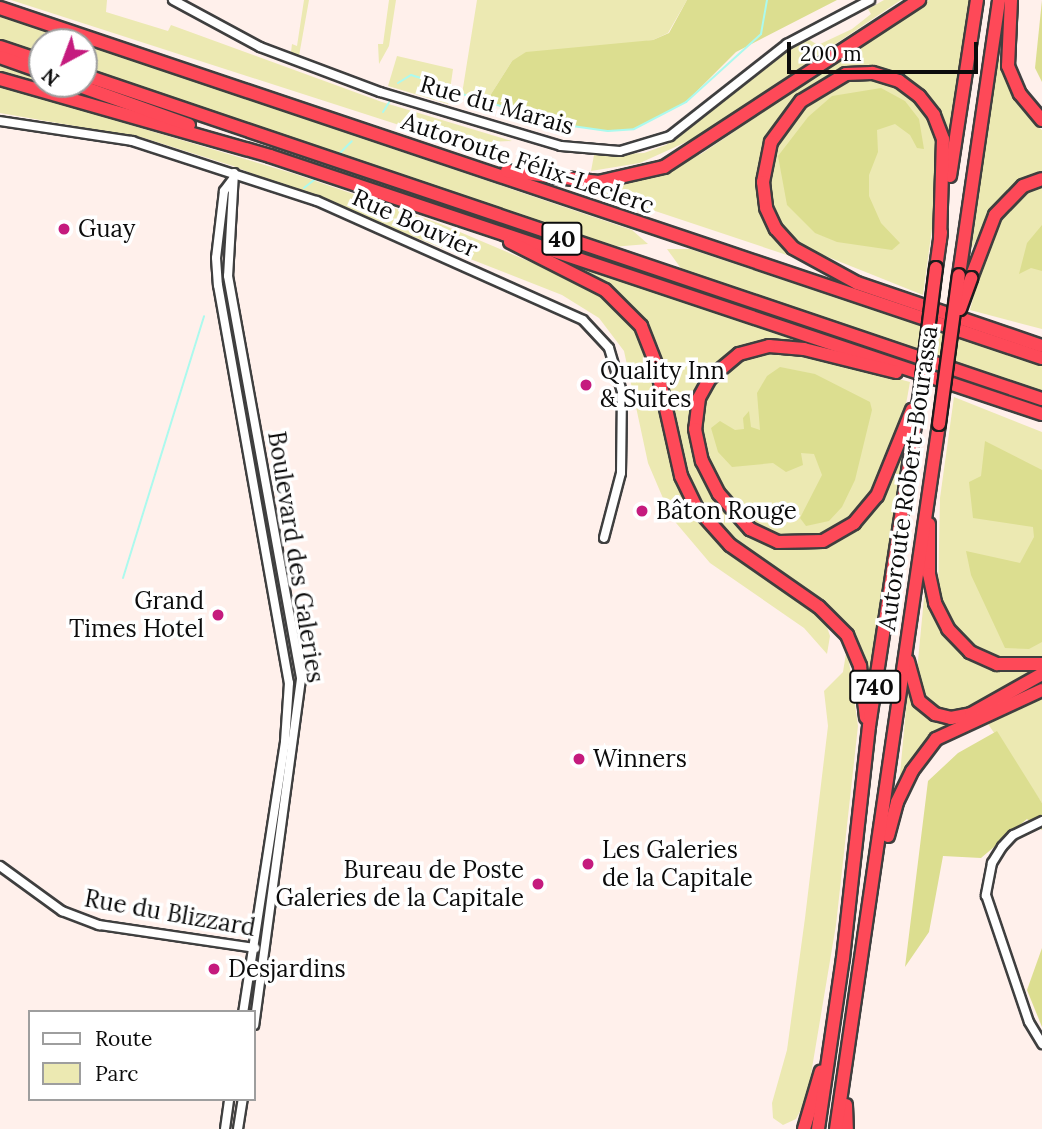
<!DOCTYPE html>
<meta charset="utf-8">
<style>
body{margin:0}
#map{position:relative;width:1042px;height:1129px;overflow:hidden;background:#fff0eb;font-family:Lora,serif}
div>[style]{position:absolute}
.green>*{inset:0;background:#ece9b2}
.forest>*{inset:0;background:#dcde90}
.stream>*{height:2px;margin:-1px;padding:0 1px;transform-origin:1px;border-radius:1px;background:#acfaee}
.roads{filter:drop-shadow(2px 0 #3f3f3f) drop-shadow(-2px 0 #3f3f3f) drop-shadow(0 2px #3f3f3f) drop-shadow(0 -2px #3f3f3f)}
.minor>*{height:8px;margin:-4px;padding:0 4px;transform-origin:4px;border-radius:4px;background:#fff}
.highway>*{height:12px;margin:-6px;padding:0 6px;transform-origin:6px;border-radius:6px;background:#fe4958}
.bridges{filter:drop-shadow(2px 0 #1d1d1d) drop-shadow(-2px 0 #1d1d1d) drop-shadow(0 2px #1d1d1d) drop-shadow(0 -2px #1d1d1d)}
.highway-bridge>*{height:12px;margin:-6px;padding:0 6px;transform-origin:6px;border-radius:6px;background:#fe4958}
.dots>*{width:19px;height:19px;translate:-50% -50%;box-sizing:border-box;border:4px solid #fff;border-radius:50%}
span{translate:-50% -50%;white-space:nowrap;text-align:center;line-height:1.15;-webkit-text-stroke:7px #fff;paint-order:stroke}
.shield-label span{padding:2px 5px;background:#fff;border:2px solid;border-radius:5px;-webkit-text-stroke-width:0}
.shield-label{font-size:23px;color:#0c0c0c;font-weight:700}
.street-label{font-size:24px;color:#0c0c0c}
.poi-label{font-size:24px;color:#0c0c0c}
.left{translate:0 -50%;text-align:left}
.right{translate:-100% -50%;text-align:right}
.legend{position:absolute;left:28px;top:1010px;width:228px;height:91px;box-sizing:border-box;background:#fff;border:2px solid #9e9e9e;margin:0;padding:9px 12px;list-style:none;font-size:21px;color:#0c0c0c}
.legend li{display:flex;align-items:center;gap:14px;height:35px}
.legend b{width:35px;border:2px solid #9e9e9e}
.north{position:absolute;left:28px;top:28px;width:70px;height:70px;box-sizing:border-box;background:#fff;border:2px solid #9e9e9e;border-radius:50%;rotate:221deg;font-size:19px;font-weight:700;line-height:28px;text-align:center;color:#0c0c0c}
.north::after{content:'';display:block;margin:auto;width:24px;height:32px;background:#c51b7e;clip-path:polygon(50% 0,100% 100%,50% 72%,0 100%)}
.scale{position:absolute;left:787px;top:42px;width:191px;height:32px;box-sizing:border-box;border:4px solid #0c0c0c;border-top:0;padding-left:9px;font-size:21px;line-height:24px;white-space:nowrap;color:#0c0c0c;-webkit-text-stroke:5px #fff;paint-order:stroke}
</style>
<div id="map">
<div class="green">
<i style="clip-path:polygon(11px 0,107px 0,106px 12px,168px 31px,171px 25px,382px 102px,512px 141px,487px 142px,495px 152px,483px 152px)"></i>
<i style="clip-path:polygon(304px 0,309px 0,299px 56px,291px 52px,292px 44px,297px 46px)"></i>
<i style="clip-path:polygon(389px 0,396px 0,389px 46px,379px 64px,378px 44px,383px 44px)"></i>
<i style="clip-path:polygon(477px 0,687px 0,668px 33px,653px 40px,512px 61px,486px 102px,462px 94px)"></i>
<i style="clip-path:polygon(884px 0,901px 0,695px 138px,640px 163px,591px 171px,594px 155px,644px 153px,666px 145px,766px 65px,808px 39px,818px 45px,852px 29px,871px 14px,868px 9px)"></i>
<i style="clip-path:polygon(929px 0,972px 0,949px 159px,924px 95px,863px 69px,800px 96px,774px 128px,759px 194px,771px 232px,799px 259px,580px 186px,626px 182px,701px 154px)"></i>
<i style="clip-path:polygon(0 16px,7px 18px,78px 42px,42px 42px,42px 56px,0 42px)"></i>
<i style="clip-path:polygon(84px 44px,632px 230px,648px 244px,612px 247px,84px 70px)"></i>
<i style="clip-path:polygon(997px 55px,1033px 123px,1042px 130px,1042px 171px,1016px 184px,990px 214px,971px 250px)"></i>
<i style="clip-path:polygon(397px 56px,453px 69px,448px 104px,388px 86px)"></i>
<i style="clip-path:polygon(0 62px,42px 78px,42px 84px,57px 84px,139px 115px,0 73px)"></i>
<i style="clip-path:polygon(849px 80px,879px 80px,913px 98px,930px 115px,939px 143px,939px 177px,923px 295px,808px 249px,790px 236px,770px 203px,766px 184px,778px 139px,801px 107px)"></i>
<i style="clip-path:polygon(0 86px,295px 174px,441px 224px,587px 286px,636px 329px,647px 350px,672px 467px,696px 515px,735px 555px,809px 605px,825px 621px,830px 636px,827px 654px,804px 628px,710px 563px,671px 517px,648px 463px,624px 351px,599px 318px,562px 295px,233px 166px,144px 138px,0 113px)"></i>
<i style="clip-path:polygon(1042px 183px,1042px 329px,970px 310px,991px 233px,1022px 194px)"></i>
<i style="clip-path:polygon(536px 249px,814px 345px,751px 345px,695px 399px,698px 464px,716px 501px,760px 540px,796px 550px,825px 545px,857px 530px,881px 498px,907px 446px,870px 684px,867px 662px,836px 615px,724px 535px,700px 503px,684px 472px,659px 347px,643px 320px,590px 275px)"></i>
<i style="clip-path:polygon(667px 249px,690px 249px,1042px 366px,1042px 393px,685px 274px)"></i>
<i style="clip-path:polygon(773px 351px,801px 353px,910px 382px,903px 421px,874px 489px,848px 523px,820px 537px,784px 541px,754px 527px,736px 510px,709px 467px,699px 422px,710px 385px,735px 360px)"></i>
<i style="clip-path:polygon(954px 397px,1042px 432px,1042px 659px,998px 658px,978px 650px,953px 627px,938px 595px,940px 498px)"></i>
<i style="clip-path:polygon(926px 577px,927px 600px,938px 625px,963px 653px,978px 663px,1001px 669px,1035px 670px,970px 707px,946px 711px,935px 707px,920px 691px,917px 671px)"></i>
<i style="clip-path:polygon(847px 647px,858px 726px,836px 925px,807px 1098px,796px 1119px,783px 1125px,773px 1118px,772px 1103px,787px 1050px,805px 918px,828px 726px,824px 691px,843px 672px)"></i>
<i style="clip-path:polygon(908px 687px,912px 699px,952px 723px,919px 748px,899px 785px)"></i>
<i style="clip-path:polygon(1042px 698px,1042px 803px,986px 721px)"></i>
</div>
<div class="forest">
<i style="clip-path:polygon(687px 0,837px 0,736px 52px,686px 102px,634px 129px,608px 131px,558px 124px,486px 102px,512px 61px,526px 52px,653px 40px,669px 33px)"></i>
<i style="clip-path:polygon(1042px 0,1042px 82px,1035px 68px)"></i>
<i style="clip-path:polygon(881px 88px,905px 101px,919px 119px,924px 149px,917px 148px,910px 135px,895px 124px,877px 130px,878px 152px,869px 175px,869px 196px,881px 223px,900px 243px,892px 250px,837px 242px,815px 233px,787px 205px,778px 156px,808px 117px,832px 96px)"></i>
<i style="clip-path:polygon(1042px 225px,1042px 271px,1031px 268px,1019px 274px,1027px 243px)"></i>
<i style="clip-path:polygon(780px 367px,815px 374px,870px 402px,872px 410px,855px 480px,842px 507px,829px 521px,806px 526px,800px 518px,822px 475px,814px 454px,801px 453px,803px 465px,786px 472px,773px 463px,732px 467px,718px 452px,711px 428px,720px 421px,735px 430px,744px 429px,743px 418px,749px 411px,751px 427px,760px 430px,757px 393px,767px 376px)"></i>
<i style="clip-path:polygon(985px 441px,1042px 470px,1042px 642px,1029px 649px,1005px 648px,971px 575px,966px 551px,1020px 563px,1034px 537px,1033px 527px,973px 518px,969px 482px,981px 476px)"></i>
<i style="clip-path:polygon(997px 731px,1042px 803px,1042px 830px,1027px 819px,981px 858px,943px 856px,929px 932px,905px 967px,928px 781px,958px 753px)"></i>
<i style="clip-path:polygon(1042px 948px,1042px 1027px,1027px 990px)"></i>
</div>
<div class="stream">
<i style="left:398px;top:83px;width:15px;rotate:-32deg"></i>
<i style="left:411px;top:75px;width:44px;rotate:17.2deg"></i>
<i style="left:462px;top:94px;width:101px;rotate:17.4deg"></i>
<i style="left:558px;top:124px;width:50px;rotate:8deg"></i>
<i style="left:608px;top:131px;width:26px;rotate:-4deg"></i>
<i style="left:634px;top:129px;width:59px;rotate:-27.4deg"></i>
<i style="left:686px;top:102px;width:101px;rotate:-42.2deg"></i>
<i style="left:761px;top:34px;width:35px;rotate:-80deg"></i>
<i style="left:383px;top:112px;width:13px;rotate:-58deg"></i>
<i style="left:339px;top:154px;width:18px;rotate:-45deg"></i>
<i style="left:304px;top:188px;width:14px;rotate:-39deg"></i>
<i style="left:123px;top:578px;width:274px;rotate:-72.8deg"></i>
</div>
<div class="roads">
<div class="minor">
<i style="left:173px;top:0;width:99px;rotate:28.4deg"></i>
<i style="left:260px;top:47px;width:128px;rotate:20.6deg"></i>
<i style="left:380px;top:92px;width:189px;rotate:16.6deg"></i>
<i style="left:561px;top:146px;width:59px;rotate:4.8deg"></i>
<i style="left:620px;top:151px;width:52px;rotate:-16.7deg"></i>
<i style="left:670px;top:136px;width:149px;rotate:-38.2deg"></i>
<i style="left:787px;top:44px;width:94px;rotate:-27.9deg"></i>
<i style="left:0;top:121px;width:134px;rotate:8.6deg"></i>
<i style="left:132px;top:141px;width:194px;rotate:18deg"></i>
<i style="left:317px;top:201px;width:291px;rotate:24.1deg"></i>
<i style="left:583px;top:320px;width:38px;rotate:47deg"></i>
<i style="left:609px;top:348px;width:46px;rotate:73.5deg"></i>
<i style="left:622px;top:392px;width:81px;rotate:90.7deg"></i>
<i style="left:621px;top:473px;width:67px;rotate:104.7deg"></i>
<i style="left:234px;top:173px;width:103px;rotate:93.3deg"></i>
<i style="left:228px;top:276px;width:410px;rotate:79.7deg"></i>
<i style="left:301px;top:679px;width:349px;rotate:97.7deg"></i>
<i style="left:233px;top:179px;width:15px;rotate:127deg"></i>
<i style="left:224px;top:191px;width:67px;rotate:96.8deg"></i>
<i style="left:216px;top:258px;width:27px;rotate:86deg"></i>
<i style="left:218px;top:285px;width:404px;rotate:79.9deg"></i>
<i style="left:289px;top:683px;width:59px;rotate:93.9deg"></i>
<i style="left:285px;top:742px;width:273px;rotate:98.8deg"></i>
<i style="left:1042px;top:821px;width:32px;rotate:154deg"></i>
<i style="left:1013px;top:835px;width:16px;rotate:133deg"></i>
<i style="left:1002px;top:847px;width:19px;rotate:122deg"></i>
<i style="left:992px;top:863px;width:33px;rotate:101deg"></i>
<i style="left:986px;top:895px;width:134px;rotate:71.3deg"></i>
<i style="left:1029px;top:1022px;width:26px;rotate:59deg"></i>
<i style="left:0;top:866px;width:77px;rotate:36deg"></i>
<i style="left:62px;top:911px;width:40px;rotate:21deg"></i>
<i style="left:99px;top:925px;width:158px;rotate:8.4deg"></i>
<i style="left:225px;top:1129px;width:30px;rotate:-82deg"></i>
<i style="left:238px;top:1129px;width:30px;rotate:-81deg"></i>
</div>
<div class="highway">
<i style="left:1011px;top:0;width:66px;rotate:92.6deg"></i>
<i style="left:1008px;top:66px;width:30px;rotate:67deg"></i>
<i style="left:1020px;top:94px;width:34px;rotate:50deg"></i>
<i style="left:0;top:8px;width:1099px;rotate:18.57deg"></i>
<i style="left:0;top:47px;width:44px;rotate:18.4deg"></i>
<i style="left:0;top:57px;width:45px;rotate:19.7deg"></i>
<i style="left:84px;top:75px;width:1011px;rotate:18.69deg"></i>
<i style="left:0;top:79px;width:281px;rotate:15.9deg"></i>
<i style="left:270px;top:156px;width:814px;rotate:18.48deg"></i>
<i style="left:74px;top:84px;width:122px;rotate:19.6deg"></i>
<i style="left:507px;top:171px;width:92px;rotate:6.9deg"></i>
<i style="left:598px;top:182px;width:68px;rotate:-12.8deg"></i>
<i style="left:664px;top:167px;width:305px;rotate:-33.2deg"></i>
<i style="left:950px;top:176px;width:178px;rotate:-81.3deg"></i>
<i style="left:940px;top:240px;width:101px;rotate:-88.3deg"></i>
<i style="left:943px;top:139px;width:26px;rotate:-111deg"></i>
<i style="left:934px;top:115px;width:24px;rotate:-128deg"></i>
<i style="left:919px;top:96px;width:25px;rotate:-143deg"></i>
<i style="left:899px;top:81px;width:28px;rotate:-163deg"></i>
<i style="left:872px;top:73px;width:26px;rotate:178deg"></i>
<i style="left:846px;top:74px;width:52px;rotate:149deg"></i>
<i style="left:801px;top:101px;width:51px;rotate:126.2deg"></i>
<i style="left:771px;top:142px;width:41px;rotate:101.3deg"></i>
<i style="left:763px;top:182px;width:26px;rotate:83deg"></i>
<i style="left:766px;top:208px;width:23px;rotate:65deg"></i>
<i style="left:776px;top:229px;width:25px;rotate:48deg"></i>
<i style="left:793px;top:248px;width:73px;rotate:28.7deg"></i>
<i style="left:857px;top:283px;width:195px;rotate:18.8deg"></i>
<i style="left:510px;top:242px;width:106px;rotate:26.8deg"></i>
<i style="left:605px;top:290px;width:51px;rotate:45deg"></i>
<i style="left:641px;top:326px;width:41px;rotate:68.5deg"></i>
<i style="left:656px;top:364px;width:115px;rotate:77.4deg"></i>
<i style="left:681px;top:476px;width:34px;rotate:64deg"></i>
<i style="left:696px;top:507px;width:51px;rotate:48.2deg"></i>
<i style="left:730px;top:545px;width:108px;rotate:34.9deg"></i>
<i style="left:819px;top:607px;width:40px;rotate:45deg"></i>
<i style="left:847px;top:635px;width:34px;rotate:67deg"></i>
<i style="left:860px;top:666px;width:52px;rotate:83.4deg"></i>
<i style="left:936px;top:268px;width:36px;rotate:-82deg"></i>
<i style="left:959px;top:275px;width:278px;rotate:-81.7deg"></i>
<i style="left:971px;top:278px;width:67px;rotate:-69.1deg"></i>
<i style="left:995px;top:215px;width:40px;rotate:-46deg"></i>
<i style="left:1023px;top:186px;width:20px;rotate:-20deg"></i>
<i style="left:896px;top:372px;width:95px;rotate:-166deg"></i>
<i style="left:804px;top:349px;width:35px;rotate:-175deg"></i>
<i style="left:769px;top:346px;width:31px;rotate:165deg"></i>
<i style="left:739px;top:354px;width:38px;rotate:140deg"></i>
<i style="left:710px;top:378px;width:23px;rotate:119deg"></i>
<i style="left:699px;top:398px;width:31px;rotate:97deg"></i>
<i style="left:695px;top:429px;width:33px;rotate:78deg"></i>
<i style="left:702px;top:461px;width:37px;rotate:63deg"></i>
<i style="left:719px;top:494px;width:47px;rotate:48.5deg"></i>
<i style="left:750px;top:529px;width:31px;rotate:25deg"></i>
<i style="left:778px;top:542px;width:45px;rotate:-1.3deg"></i>
<i style="left:823px;top:541px;width:36px;rotate:-30deg"></i>
<i style="left:854px;top:523px;width:35px;rotate:-50deg"></i>
<i style="left:877px;top:496px;width:93px;rotate:-67.9deg"></i>
<i style="left:929px;top:524px;width:50px;rotate:90deg"></i>
<i style="left:929px;top:574px;width:30px;rotate:78deg"></i>
<i style="left:935px;top:603px;width:29px;rotate:63deg"></i>
<i style="left:948px;top:629px;width:32px;rotate:46deg"></i>
<i style="left:970px;top:652px;width:30px;rotate:24deg"></i>
<i style="left:997px;top:664px;width:45px"></i>
<i style="left:908px;top:661px;width:41px;rotate:74.6deg"></i>
<i style="left:919px;top:701px;width:21px;rotate:39deg"></i>
<i style="left:935px;top:714px;width:16px;rotate:14deg"></i>
<i style="left:951px;top:718px;width:20px;rotate:-11deg"></i>
<i style="left:971px;top:714px;width:81px;rotate:-29.4deg"></i>
<i style="left:888px;top:836px;width:35px;rotate:-75deg"></i>
<i style="left:897px;top:802px;width:34px;rotate:-64deg"></i>
<i style="left:912px;top:771px;width:40px;rotate:-53deg"></i>
<i style="left:936px;top:739px;width:117px;rotate:-24.8deg"></i>
<i style="left:846px;top:1105px;width:24px;rotate:88deg"></i>
<i style="left:804px;top:1129px;width:60px;rotate:-73.7deg"></i>
<i style="left:818px;top:1129px;width:173px;rotate:-81.7deg"></i>
<i style="left:843px;top:958px;width:233px;rotate:-83.6deg"></i>
<i style="left:869px;top:726px;width:344px;rotate:-81.3deg"></i>
<i style="left:836px;top:1129px;width:712px;rotate:-81.69deg"></i>
</div>
</div>
<div class="bridges">
<div class="highway-bridge">
<i style="left:960px;top:309px;width:33px;rotate:-70deg"></i>
<i style="left:921px;top:386px;width:119px;rotate:-82.8deg"></i>
<i style="left:939px;top:424px;width:150px;rotate:-82.4deg"></i>
</div>
</div>
<div class="dots">
<i style="left:64px;top:229px;background:#c51b7e"></i>
<i style="left:586px;top:385px;background:#c51b7e"></i>
<i style="left:642px;top:511px;background:#c51b7e"></i>
<i style="left:218px;top:615px;background:#c51b7e"></i>
<i style="left:579px;top:759px;background:#c51b7e"></i>
<i style="left:588px;top:864px;background:#c51b7e"></i>
<i style="left:538px;top:884px;background:#c51b7e"></i>
<i style="left:214px;top:969px;background:#c51b7e"></i>
</div>
<div class="shield-label">
<span style="left:562px;top:239px">40</span>
<span style="left:875px;top:687px">740</span>
</div>
<div class="street-label">
<span style="left:497px;top:105px;rotate:16deg">Rue du Marais</span>
<span style="left:528px;top:163px;rotate:19deg">Autoroute Félix-Leclerc</span>
<span style="left:415px;top:223px;rotate:24deg">Rue Bouvier</span>
<span style="left:908px;top:478px;rotate:-82deg">Autoroute Robert-Bourassa</span>
<span style="left:296px;top:557px;rotate:81deg">Boulevard des Galeries</span>
<span style="left:170px;top:913px;rotate:10deg">Rue du Blizzard</span>
</div>
<div class="poi-label">
<span class="left" style="left:78px;top:229px">Guay</span>
<span class="left" style="left:600px;top:385px">Quality Inn<br>&amp; Suites</span>
<span class="left" style="left:656px;top:511px">Bâton Rouge</span>
<span class="right" style="left:204px;top:615px">Grand<br>Times Hotel</span>
<span class="left" style="left:593px;top:759px">Winners</span>
<span class="left" style="left:602px;top:864px">Les Galeries<br>de la Capitale</span>
<span class="right" style="left:524px;top:884px">Bureau de Poste<br>Galeries de la Capitale</span>
<span class="left" style="left:228px;top:969px">Desjardins</span>
</div>
<ul class="legend">
<li><b style="height:9px;background:#fff"></b>Route</li>
<li><b style="height:19px;background:#ece9b2"></b>Parc</li>
</ul>
<div class="north">N</div>
<div class="scale">200 m</div>
</div>
